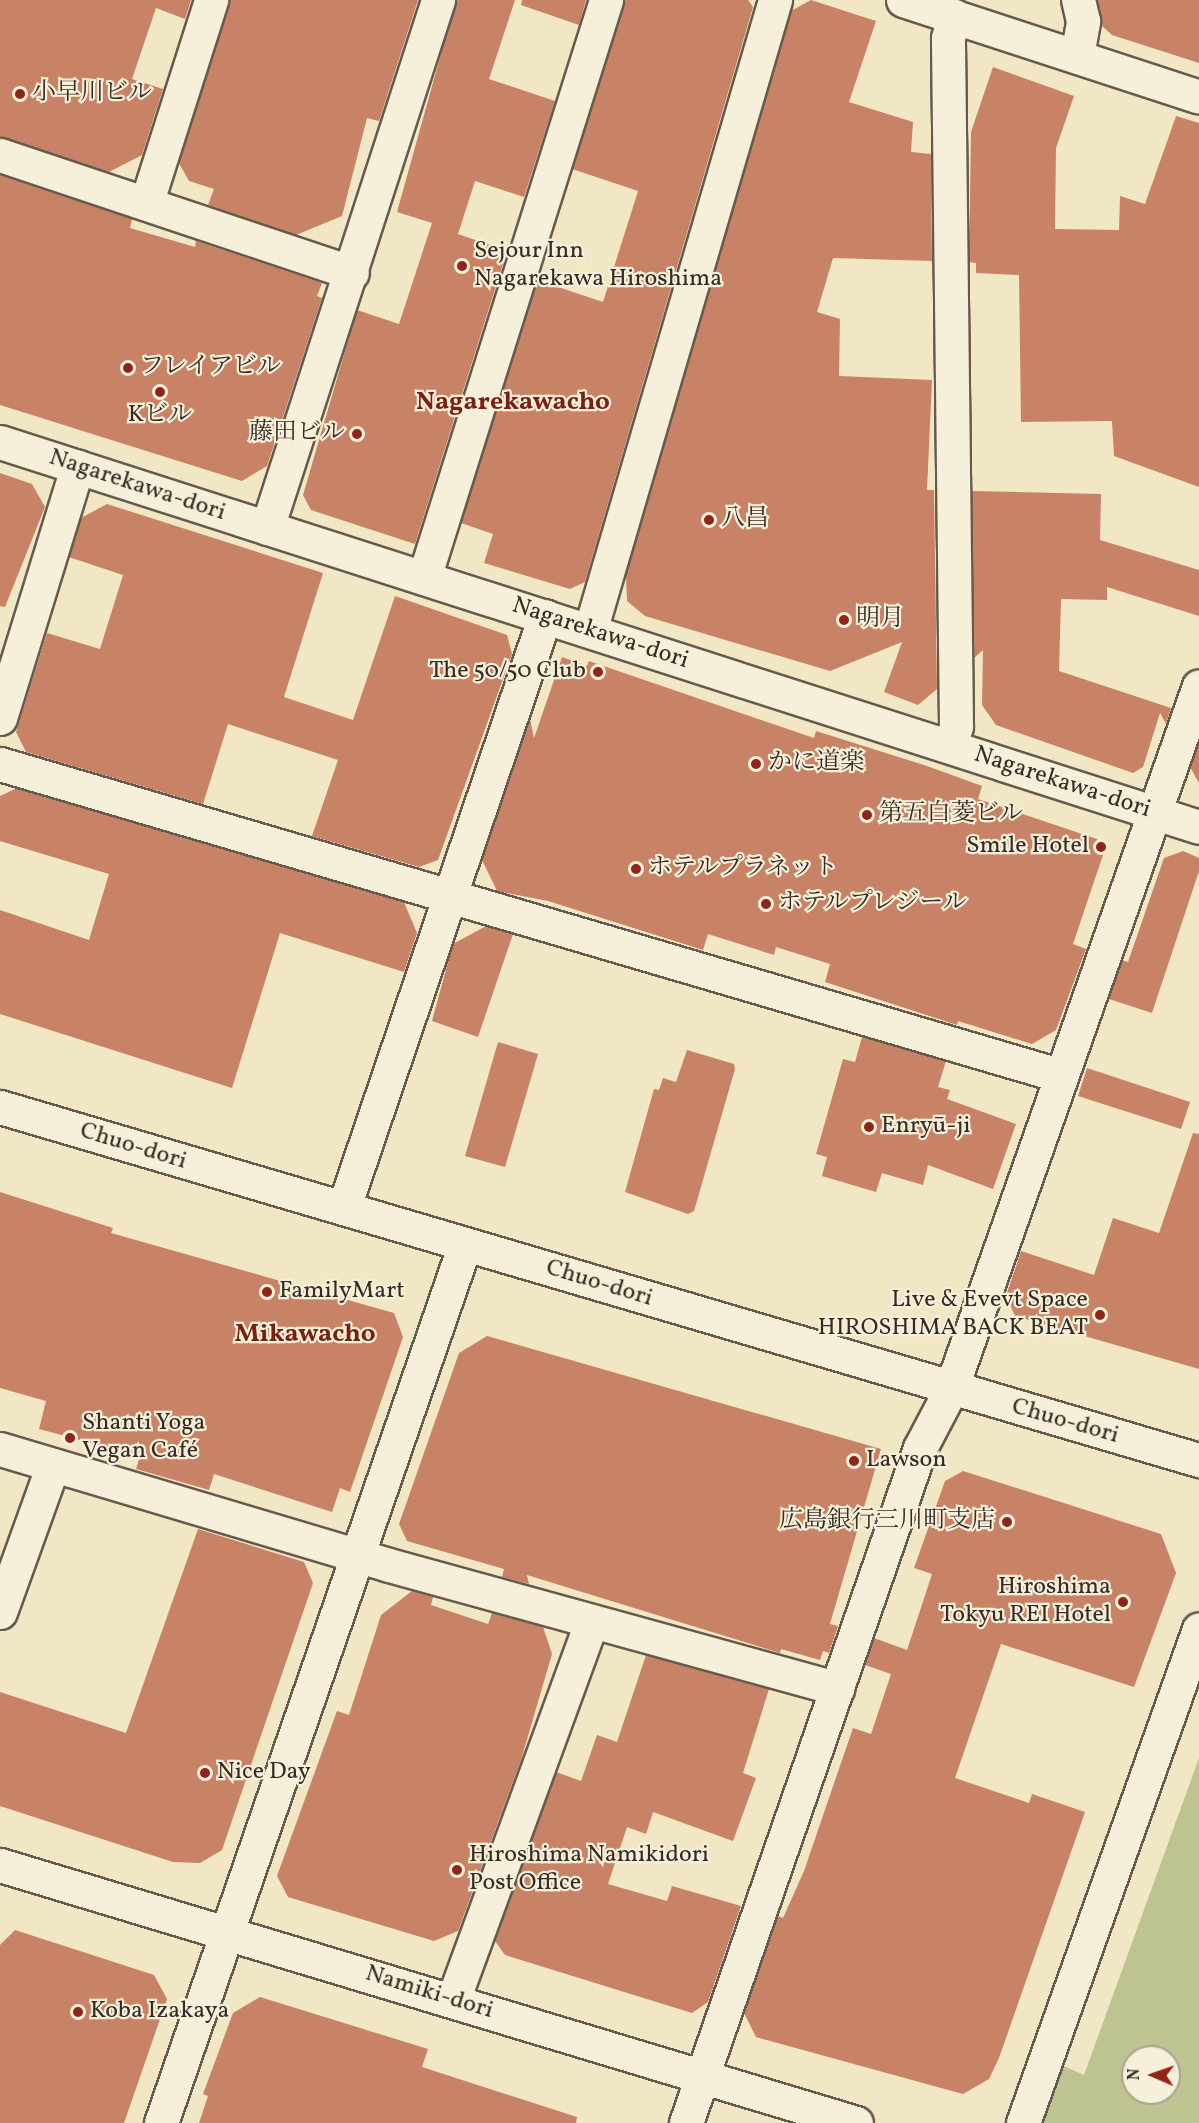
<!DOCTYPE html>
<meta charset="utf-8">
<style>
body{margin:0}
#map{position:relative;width:1199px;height:2123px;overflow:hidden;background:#f1e7c4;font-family:Vollkorn,"Noto Serif JP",serif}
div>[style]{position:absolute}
.green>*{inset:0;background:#bec491}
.building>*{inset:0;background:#c88265}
.roads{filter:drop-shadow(2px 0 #665a4e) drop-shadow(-2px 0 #665a4e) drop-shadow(0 2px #665a4e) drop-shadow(0 -2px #665a4e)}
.street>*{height:33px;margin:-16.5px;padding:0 16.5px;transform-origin:16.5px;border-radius:16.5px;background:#f6efd9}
.secondary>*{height:33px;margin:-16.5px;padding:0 16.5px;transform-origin:16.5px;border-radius:16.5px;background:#f6efd9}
.dots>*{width:16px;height:16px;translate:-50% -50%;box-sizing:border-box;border:3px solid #f6efd9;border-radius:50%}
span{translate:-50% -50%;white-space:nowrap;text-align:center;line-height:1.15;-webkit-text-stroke:4.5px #f6efd9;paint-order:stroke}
.poi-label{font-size:24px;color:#372b26}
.left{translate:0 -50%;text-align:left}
.right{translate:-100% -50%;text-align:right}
.street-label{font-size:24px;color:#372b26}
.neighbourhood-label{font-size:26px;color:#7a1f14;font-weight:700}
.north{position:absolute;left:1121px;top:2045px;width:60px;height:60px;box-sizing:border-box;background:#f6efd9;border:2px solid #aaa191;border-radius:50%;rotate:272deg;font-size:16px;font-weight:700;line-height:24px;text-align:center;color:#372b26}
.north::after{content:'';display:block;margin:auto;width:21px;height:27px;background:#8f2418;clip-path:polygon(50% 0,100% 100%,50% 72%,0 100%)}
</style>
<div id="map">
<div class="green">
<i style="clip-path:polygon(evenodd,1199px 1758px,1199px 2123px,1041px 2123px,1062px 2065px,1084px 2075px,1199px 1758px,1133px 2057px,1169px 2057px,1169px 2093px,1133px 2093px,1133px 2057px)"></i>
</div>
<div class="building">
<i style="clip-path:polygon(0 0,191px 0,185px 19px,156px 8px,132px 79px,163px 89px,142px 155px,109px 172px,0 137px)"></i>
<i style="clip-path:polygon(229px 0,418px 0,379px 121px,367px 118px,342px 216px,296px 235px,208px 205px,214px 189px,189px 181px,179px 163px)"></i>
<i style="clip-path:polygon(456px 0,515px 0,489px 79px,555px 101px,524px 197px,475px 181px,458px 234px,507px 251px,415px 544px,311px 510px,303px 495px,357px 310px,399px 324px,432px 223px,397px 212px)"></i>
<i style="clip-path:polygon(522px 0,586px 0,579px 25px,521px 5px)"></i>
<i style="clip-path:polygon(624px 0,748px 0,753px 7px,585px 582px,570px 589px,484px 563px,493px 534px,461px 523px,537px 280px,603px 302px,638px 191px,572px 169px)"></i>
<i style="clip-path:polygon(811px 0,876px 21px,849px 102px,913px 122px,911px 152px,931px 154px,932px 261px,833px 258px,817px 312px,840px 319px,839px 376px,932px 380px,927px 490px,934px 490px,937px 689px,918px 705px,884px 692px,902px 642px,830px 671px,645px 616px,627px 601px,626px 574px,791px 11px)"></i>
<i style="clip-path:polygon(1097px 0,1199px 0,1199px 63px,1112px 35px,1101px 25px)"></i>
<i style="clip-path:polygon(993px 67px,1074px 96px,1056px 148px,1055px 229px,1119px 230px,1120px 196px,1145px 204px,1176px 116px,1199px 123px,1199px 487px,1114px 456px,1112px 421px,1021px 422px,1019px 275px,976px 273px,976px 263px,969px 262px,971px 132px)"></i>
<i style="clip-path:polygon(0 175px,132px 219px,130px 228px,195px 247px,196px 241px,322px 283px,317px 296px,322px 298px,267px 466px,242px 481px,0 405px)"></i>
<i style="clip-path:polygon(0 473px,32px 484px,45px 507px,5px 607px,0 606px)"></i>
<i style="clip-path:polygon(972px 491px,1101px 494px,1100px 540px,1199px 570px,1199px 616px,1107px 587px,1107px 600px,1061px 599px,1059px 671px,1171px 708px,1166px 724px,1160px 713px,1143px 767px,1133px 773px,996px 725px,982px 705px,983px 650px,974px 658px)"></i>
<i style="clip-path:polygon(107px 504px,323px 573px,284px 697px,353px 720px,395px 596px,507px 635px,512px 654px,438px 860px,419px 867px,312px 836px,338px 760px,228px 724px,203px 804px,26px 752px,16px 732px,47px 633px,100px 649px,123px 575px,69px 557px,81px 518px)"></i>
<i style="clip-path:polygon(562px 657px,587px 666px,589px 661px,814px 738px,816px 731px,927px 766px,982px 786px,978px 799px,1097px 839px,1104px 852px,1073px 944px,1086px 949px,1056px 1030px,1032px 1044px,958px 1021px,957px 1025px,825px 982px,830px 964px,776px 947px,774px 955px,708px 934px,703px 950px,548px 901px,497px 891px,482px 860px,530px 719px,534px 738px)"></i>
<i style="clip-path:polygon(1199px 742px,1199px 783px,1190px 767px)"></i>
<i style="clip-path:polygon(17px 788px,404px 902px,417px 933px,404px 972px,280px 933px,232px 1088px,0 1014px,0 910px,89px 940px,109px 874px,0 841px,0 796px)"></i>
<i style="clip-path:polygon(1183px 851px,1199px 858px,1199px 871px,1152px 1013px,1109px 999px,1122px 960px,1128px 962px,1164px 858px)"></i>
<i style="clip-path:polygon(486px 926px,513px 934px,478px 1037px,432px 1021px,453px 944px)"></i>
<i style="clip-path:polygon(862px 1037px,946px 1061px,938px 1087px,950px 1090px,947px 1099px,1016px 1124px,993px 1189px,928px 1165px,923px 1185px,882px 1173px,876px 1192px,822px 1176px,827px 1157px,816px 1154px,843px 1059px,855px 1062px)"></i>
<i style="clip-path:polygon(498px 1042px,538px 1054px,505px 1167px,465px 1156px)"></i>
<i style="clip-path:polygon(687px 1050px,734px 1064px,735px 1069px,694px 1211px,688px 1214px,625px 1192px,654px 1089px,659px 1090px,663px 1078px,676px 1082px)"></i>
<i style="clip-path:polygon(1087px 1068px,1190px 1102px,1181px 1129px,1078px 1096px)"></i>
<i style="clip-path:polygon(1193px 1133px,1199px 1134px,1199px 1369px,1015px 1316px,1006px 1296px,1021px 1251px,1094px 1275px,1113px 1218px,1159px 1233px)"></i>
<i style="clip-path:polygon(0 1192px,113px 1228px,111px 1233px,394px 1313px,403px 1337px,350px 1492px,340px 1488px,332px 1512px,214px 1474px,209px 1490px,136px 1469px,140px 1456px,39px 1429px,46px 1401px,0 1388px)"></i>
<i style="clip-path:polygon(487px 1336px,881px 1449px,830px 1624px,838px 1626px,829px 1653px,823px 1651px,820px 1660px,781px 1649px,780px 1653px,527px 1575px,529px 1584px,502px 1577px,504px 1569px,407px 1541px,399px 1524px,459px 1353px)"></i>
<i style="clip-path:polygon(963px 1471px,1161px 1534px,1176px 1573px,1134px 1687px,1001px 1644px,955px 1778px,1029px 1803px,1032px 1794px,1085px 1812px,999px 2058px,989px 2079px,963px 2094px,756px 2037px,744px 2013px,778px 1916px,783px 1918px,804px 1871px,853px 1728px,871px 1734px,891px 1674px,865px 1665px,874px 1638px,907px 1650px,932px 1574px,914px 1568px,945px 1481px)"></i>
<i style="clip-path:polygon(198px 1529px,304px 1562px,313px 1583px,222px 1850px,200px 1863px,173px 1862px,0 1806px,0 1692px,126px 1733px)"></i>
<i style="clip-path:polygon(412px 1591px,433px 1597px,431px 1605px,488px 1624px,492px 1613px,543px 1627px,552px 1654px,521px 1760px,458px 1931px,434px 1941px,288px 1897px,277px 1876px,337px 1711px,349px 1715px,381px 1615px)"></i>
<i style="clip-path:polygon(646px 1655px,769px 1689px,743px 1773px,756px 1778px,733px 1841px,653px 1812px,646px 1834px,627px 1827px,608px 1884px,667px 1901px,672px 1886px,741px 1906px,708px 2002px,692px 2013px,505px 1955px,495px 1941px,556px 1772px,581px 1781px,597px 1735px,617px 1742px)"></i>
<i style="clip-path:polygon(15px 1930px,154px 1975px,167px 1999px,124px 2123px,0 2123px,0 1945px)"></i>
<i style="clip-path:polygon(260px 1997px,428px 2049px,422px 2067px,577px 2117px,576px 2123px,199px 2123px,208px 2096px,203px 2094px,233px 2013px)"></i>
</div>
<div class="roads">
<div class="street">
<i style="left:903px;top:0;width:311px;rotate:18.1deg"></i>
<i style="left:1077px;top:56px;width:36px;rotate:-80deg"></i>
<i style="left:1083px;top:21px;width:22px;rotate:-103deg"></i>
<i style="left:0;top:155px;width:371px;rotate:18.5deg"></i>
<i style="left:147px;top:201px;width:211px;rotate:-72.3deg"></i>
<i style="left:0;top:442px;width:1259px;rotate:17.8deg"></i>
<i style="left:267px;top:528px;width:555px;rotate:-72.05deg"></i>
<i style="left:424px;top:578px;width:606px;rotate:-72.52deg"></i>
<i style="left:590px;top:631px;width:658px;rotate:-73.66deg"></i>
<i style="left:0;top:718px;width:263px;rotate:-72.9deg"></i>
<i style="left:950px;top:745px;width:20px;rotate:-72deg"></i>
<i style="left:956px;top:726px;width:688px;rotate:-90.67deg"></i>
<i style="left:948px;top:38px;width:23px;rotate:-75deg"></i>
<i style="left:0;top:1449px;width:406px;rotate:16.6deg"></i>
<i style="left:389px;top:1565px;width:465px;rotate:15.4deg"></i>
<i style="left:0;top:1612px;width:156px;rotate:-70.2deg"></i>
<i style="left:453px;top:2000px;width:402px;rotate:-69.9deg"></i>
<i style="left:686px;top:2123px;width:714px;rotate:-70.88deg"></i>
<i style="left:920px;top:1448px;width:67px;rotate:-62.3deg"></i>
<i style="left:951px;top:1389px;width:745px;rotate:-70.57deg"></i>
<i style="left:1023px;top:2123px;width:524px;rotate:-70.39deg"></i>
</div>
<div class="secondary">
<i style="left:0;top:764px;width:1104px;rotate:16.37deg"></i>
<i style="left:0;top:1107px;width:1250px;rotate:16.41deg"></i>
<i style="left:344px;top:1207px;width:624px;rotate:-71.22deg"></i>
<i style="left:0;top:1865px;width:894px;rotate:16.77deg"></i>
<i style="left:161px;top:2123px;width:930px;rotate:-70.92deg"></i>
</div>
</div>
<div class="dots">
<i style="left:20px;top:94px;background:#8f2418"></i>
<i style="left:462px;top:266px;background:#8f2418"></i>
<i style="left:128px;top:368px;background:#8f2418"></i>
<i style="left:160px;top:392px;background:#8f2418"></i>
<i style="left:357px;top:434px;background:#8f2418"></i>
<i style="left:709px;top:520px;background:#8f2418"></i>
<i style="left:844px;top:620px;background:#8f2418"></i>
<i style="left:598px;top:672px;background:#8f2418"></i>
<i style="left:756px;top:764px;background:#8f2418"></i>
<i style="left:867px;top:815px;background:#8f2418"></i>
<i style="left:1101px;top:847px;background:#8f2418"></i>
<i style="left:636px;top:869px;background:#8f2418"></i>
<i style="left:766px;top:904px;background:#8f2418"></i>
<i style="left:869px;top:1127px;background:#8f2418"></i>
<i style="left:267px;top:1292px;background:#8f2418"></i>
<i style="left:1100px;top:1315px;background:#8f2418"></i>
<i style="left:70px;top:1438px;background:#8f2418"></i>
<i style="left:854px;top:1461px;background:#8f2418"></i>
<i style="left:1007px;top:1522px;background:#8f2418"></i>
<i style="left:1123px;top:1602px;background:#8f2418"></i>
<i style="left:205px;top:1773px;background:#8f2418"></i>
<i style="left:457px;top:1870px;background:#8f2418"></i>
<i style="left:78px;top:2012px;background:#8f2418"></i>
</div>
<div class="poi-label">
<span class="left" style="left:32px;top:94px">小早川ビル</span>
<span class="left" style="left:474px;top:266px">Sejour Inn<br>Nagarekawa Hiroshima</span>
<span class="left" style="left:140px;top:368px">フレイアビル</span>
<span style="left:160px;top:416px">Kビル</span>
<span class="right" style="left:345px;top:434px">藤田ビル</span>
<span class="left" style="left:721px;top:520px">八昌</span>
<span class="left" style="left:856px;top:620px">明月</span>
<span class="right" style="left:586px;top:672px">The 50/50 Club</span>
<span class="left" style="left:768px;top:764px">かに道楽</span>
<span class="left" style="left:879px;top:815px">第五白菱ビル</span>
<span class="right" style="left:1089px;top:847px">Smile Hotel</span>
<span class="left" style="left:648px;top:869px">ホテルプラネット</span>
<span class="left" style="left:778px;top:904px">ホテルプレジール</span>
<span class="left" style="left:881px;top:1127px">Enryū-ji</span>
<span class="left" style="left:279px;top:1292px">FamilyMart</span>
<span class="right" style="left:1088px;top:1315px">Live &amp; Evevt Space<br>HIROSHIMA BACK BEAT</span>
<span class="left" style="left:82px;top:1438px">Shanti Yoga<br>Vegan Café</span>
<span class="left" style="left:866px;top:1461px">Lawson</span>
<span class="right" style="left:995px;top:1522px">広島銀行三川町支店</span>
<span class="right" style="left:1111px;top:1602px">Hiroshima<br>Tokyu REI Hotel</span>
<span class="left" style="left:217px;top:1773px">Nice Day</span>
<span class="left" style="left:469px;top:1870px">Hiroshima Namikidori<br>Post Office</span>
<span class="left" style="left:90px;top:2012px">Koba Izakaya</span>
</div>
<div class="street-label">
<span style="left:137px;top:486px;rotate:18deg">Nagarekawa-dori</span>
<span style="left:600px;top:634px;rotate:18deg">Nagarekawa-dori</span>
<span style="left:1062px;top:783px;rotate:18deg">Nagarekawa-dori</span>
<span style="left:133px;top:1147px;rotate:17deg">Chuo-dori</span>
<span style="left:599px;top:1284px;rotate:17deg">Chuo-dori</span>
<span style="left:1065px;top:1422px;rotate:16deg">Chuo-dori</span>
<span style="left:429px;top:1993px;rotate:17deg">Namiki-dori</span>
</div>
<div class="neighbourhood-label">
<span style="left:513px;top:403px">Nagarekawacho</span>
<span style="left:305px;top:1335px">Mikawacho</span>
</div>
<div class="north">N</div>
</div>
